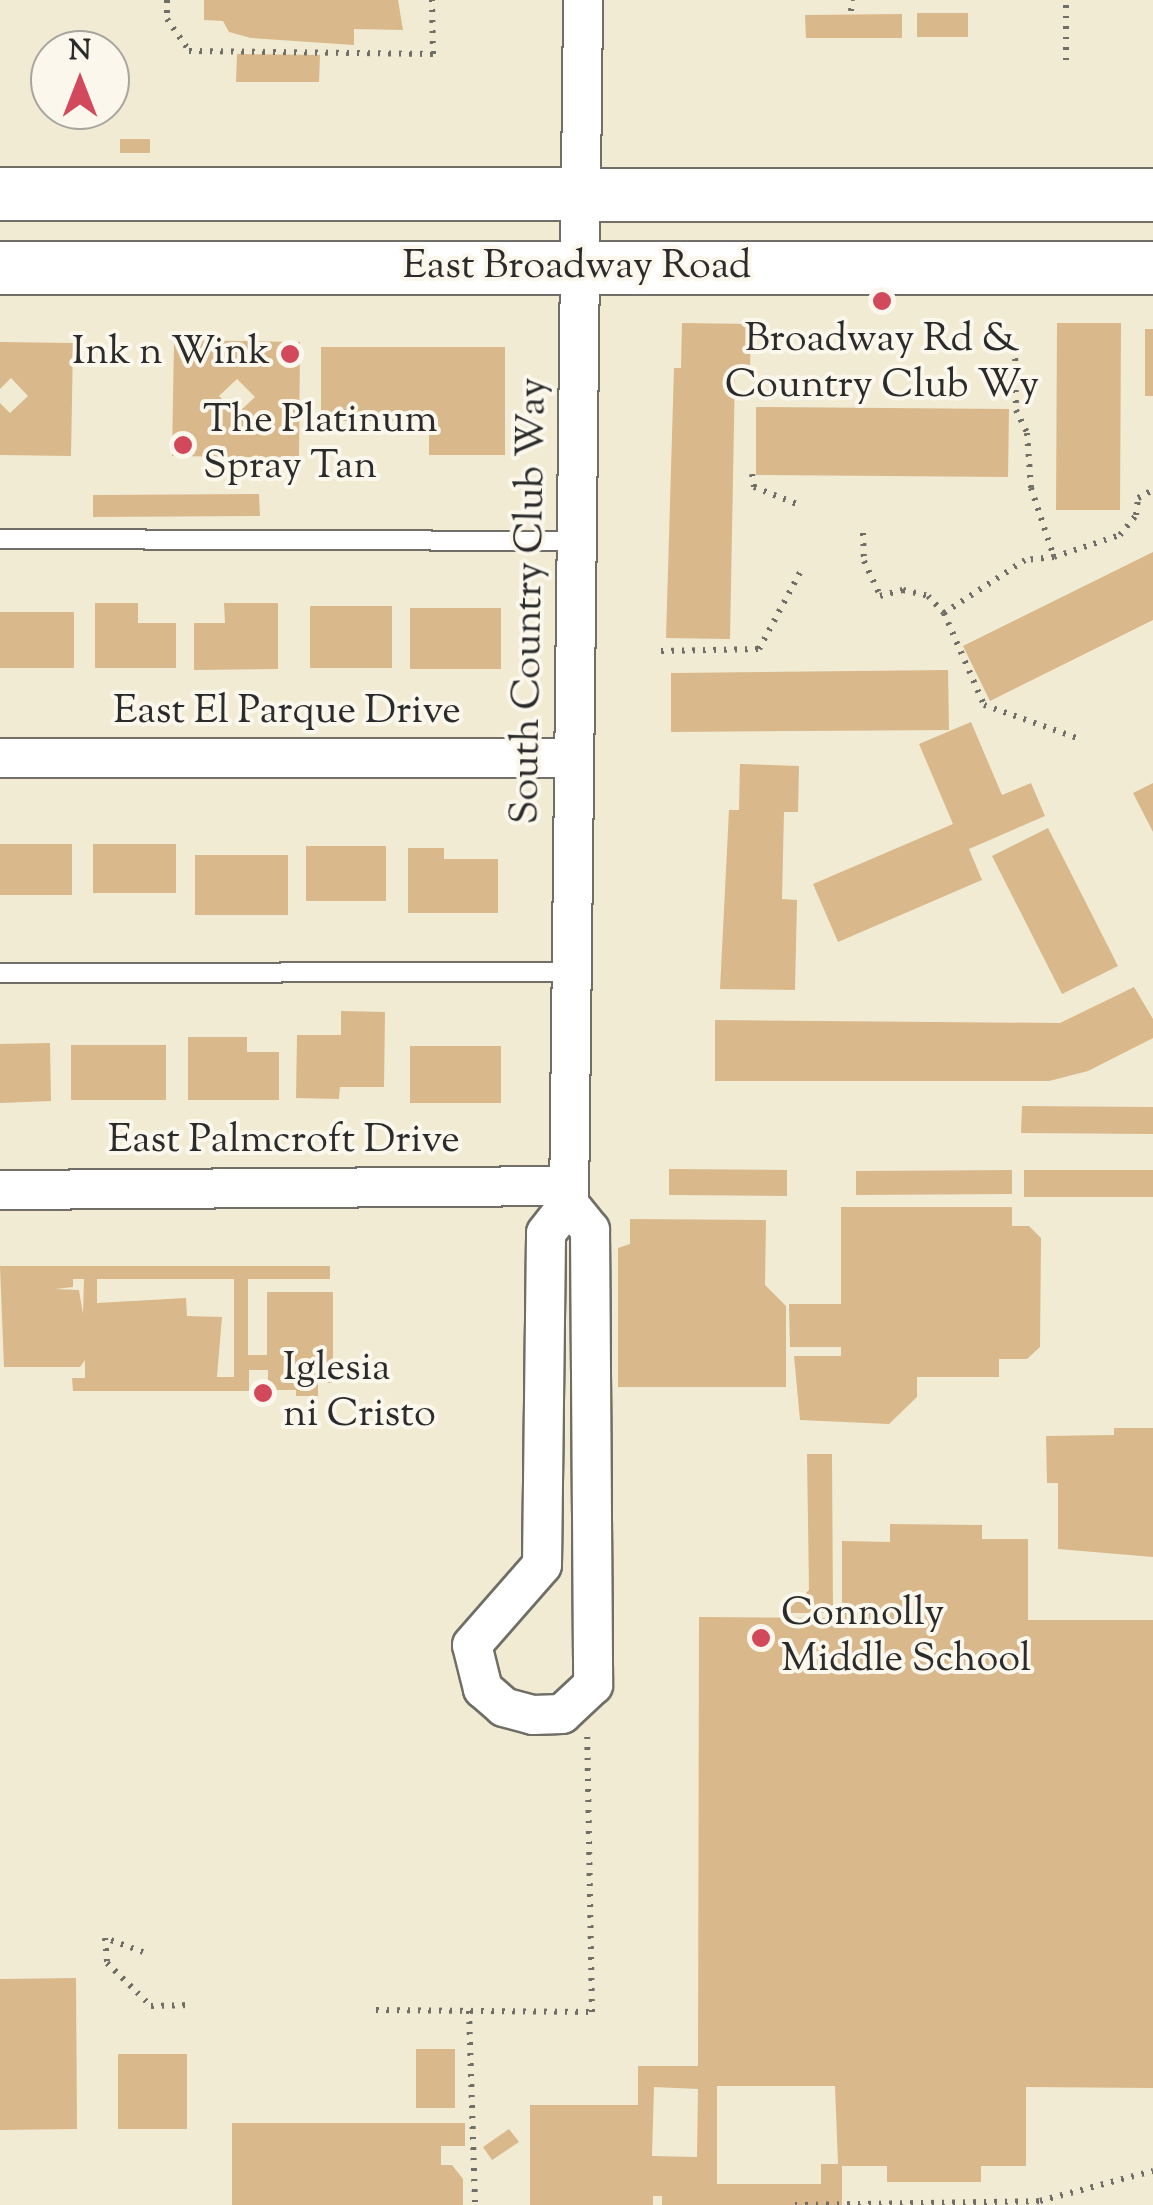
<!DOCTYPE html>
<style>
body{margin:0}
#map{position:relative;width:1153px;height:2205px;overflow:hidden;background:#f1ebd3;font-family:"Sorts Mill Goudy",serif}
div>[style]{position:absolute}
.building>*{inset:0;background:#d9b88b}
.path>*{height:6px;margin-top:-3px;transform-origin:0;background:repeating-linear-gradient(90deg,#706e66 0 2.5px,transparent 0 10.5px)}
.roads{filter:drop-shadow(2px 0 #706e66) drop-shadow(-2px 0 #706e66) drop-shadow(0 2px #706e66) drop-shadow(0 -2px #706e66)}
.lane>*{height:18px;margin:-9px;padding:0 9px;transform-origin:9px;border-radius:9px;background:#fff}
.street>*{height:38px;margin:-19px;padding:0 19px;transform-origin:19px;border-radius:19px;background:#fff}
.secondary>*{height:52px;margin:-26px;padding:0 26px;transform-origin:26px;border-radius:26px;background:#fff}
.dots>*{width:28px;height:28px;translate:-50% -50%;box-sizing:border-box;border:5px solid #fbf7ec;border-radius:50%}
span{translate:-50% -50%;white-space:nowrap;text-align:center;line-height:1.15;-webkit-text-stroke:8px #fbf7ec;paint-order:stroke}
.street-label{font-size:40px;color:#2b2b2b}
.poi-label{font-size:40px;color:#2b2b2b}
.right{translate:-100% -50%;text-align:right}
.left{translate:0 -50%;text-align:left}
.north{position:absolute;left:30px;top:30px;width:100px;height:100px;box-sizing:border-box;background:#fbf7ec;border:2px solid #a8a59f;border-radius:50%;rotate:0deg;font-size:28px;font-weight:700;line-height:40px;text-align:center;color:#2b2b2b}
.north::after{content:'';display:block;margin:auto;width:35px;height:45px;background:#d1495b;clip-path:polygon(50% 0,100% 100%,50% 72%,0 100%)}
</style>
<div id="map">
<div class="building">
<i style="clip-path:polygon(204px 0,398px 0,403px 30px,354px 29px,354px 45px,251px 38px,229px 32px,223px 21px,204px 20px)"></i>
<i style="clip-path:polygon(917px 13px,968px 13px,968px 37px,917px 37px)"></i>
<i style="clip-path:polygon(902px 14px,902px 38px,806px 38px,805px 15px)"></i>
<i style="clip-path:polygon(237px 54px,320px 55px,319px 82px,236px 82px)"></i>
<i style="clip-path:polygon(120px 139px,150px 139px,150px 153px,120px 153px)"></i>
<i style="clip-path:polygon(682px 323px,751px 324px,750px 370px,735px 370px,730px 639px,666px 638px,674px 368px,681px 368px)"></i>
<i style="clip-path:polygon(1057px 323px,1121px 323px,1120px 510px,1056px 510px)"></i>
<i style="clip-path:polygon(1145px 329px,1153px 329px,1153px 396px,1145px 396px)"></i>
<i style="clip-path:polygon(evenodd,174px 340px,300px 342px,299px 458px,172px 456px,174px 340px,237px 379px,255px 397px,237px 414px,219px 396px,237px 379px)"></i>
<i style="clip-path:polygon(0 342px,73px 343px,71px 456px,0 455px,0 403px,10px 413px,28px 396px,11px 378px,0 389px)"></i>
<i style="clip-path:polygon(321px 347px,505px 347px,505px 455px,429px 455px,429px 421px,321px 421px)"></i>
<i style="clip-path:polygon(756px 407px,1009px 409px,1008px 477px,756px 475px)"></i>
<i style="clip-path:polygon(259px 494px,260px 516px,93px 517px,93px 495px)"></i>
<i style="clip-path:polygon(1153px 552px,1153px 620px,990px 701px,963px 646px)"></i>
<i style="clip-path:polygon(95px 603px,138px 603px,138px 623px,176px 623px,176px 668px,95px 668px)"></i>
<i style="clip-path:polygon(224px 603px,278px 603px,278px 669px,194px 670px,194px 623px,225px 623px)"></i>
<i style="clip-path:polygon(310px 606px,392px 606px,392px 668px,310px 668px)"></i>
<i style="clip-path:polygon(410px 608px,501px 608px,501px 669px,410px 669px)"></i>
<i style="clip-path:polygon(0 612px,74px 612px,74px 668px,0 668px)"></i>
<i style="clip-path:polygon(948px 670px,949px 730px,671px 732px,671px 673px)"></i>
<i style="clip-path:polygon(971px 722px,1002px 795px,1031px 783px,1045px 816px,969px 849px,982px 880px,838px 942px,813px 884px,953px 824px,919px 744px)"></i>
<i style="clip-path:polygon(740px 764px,799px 766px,798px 812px,784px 812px,782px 899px,797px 900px,795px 990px,720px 989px,729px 810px,739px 810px)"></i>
<i style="clip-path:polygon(1153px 783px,1153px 832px,1133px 793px)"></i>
<i style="clip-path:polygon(1048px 828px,1118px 966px,1062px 994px,992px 856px)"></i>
<i style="clip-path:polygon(0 844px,72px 844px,72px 895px,0 895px)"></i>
<i style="clip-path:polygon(93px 844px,176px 844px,176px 893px,93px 893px)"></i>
<i style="clip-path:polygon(306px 846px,386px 846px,386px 901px,306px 901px)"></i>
<i style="clip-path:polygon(408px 848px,444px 848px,444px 859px,498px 859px,498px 913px,408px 913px)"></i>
<i style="clip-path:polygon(195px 855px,288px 855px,288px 915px,195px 915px)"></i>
<i style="clip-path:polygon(1134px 987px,1153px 1019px,1153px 1038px,1088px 1071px,1049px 1081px,715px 1081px,715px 1020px,1060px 1023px)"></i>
<i style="clip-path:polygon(341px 1011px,385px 1012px,384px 1087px,340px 1087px,339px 1099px,296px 1098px,297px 1035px,341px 1035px)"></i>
<i style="clip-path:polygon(188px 1037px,247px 1037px,247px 1052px,279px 1052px,279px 1100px,188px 1100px)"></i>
<i style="clip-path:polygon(50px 1043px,51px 1101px,0 1103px,0 1044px)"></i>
<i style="clip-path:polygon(71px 1045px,166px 1045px,166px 1100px,71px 1100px)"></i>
<i style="clip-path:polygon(410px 1046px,501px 1046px,501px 1103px,410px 1103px)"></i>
<i style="clip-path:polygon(1022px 1106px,1153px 1107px,1153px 1134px,1021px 1133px)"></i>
<i style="clip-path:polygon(669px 1169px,787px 1170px,787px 1196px,669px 1195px)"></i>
<i style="clip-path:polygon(1012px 1170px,1012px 1194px,856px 1195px,856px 1171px)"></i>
<i style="clip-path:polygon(1024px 1170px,1153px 1170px,1153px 1197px,1024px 1197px)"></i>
<i style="clip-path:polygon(841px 1207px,1012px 1207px,1012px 1226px,1029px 1226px,1041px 1238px,1040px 1347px,1027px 1359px,999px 1359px,999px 1377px,917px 1377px,917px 1397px,889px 1424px,800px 1420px,794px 1356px,841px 1356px,841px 1347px,790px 1347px,789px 1304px,841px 1304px)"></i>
<i style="clip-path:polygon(630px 1219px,766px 1220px,765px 1285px,786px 1306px,786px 1387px,618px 1387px,618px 1248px,630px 1244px)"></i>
<i style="clip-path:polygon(evenodd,0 1266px,330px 1266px,330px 1279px,248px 1279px,248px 1355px,267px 1355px,267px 1292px,333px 1292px,333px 1383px,318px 1383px,318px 1396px,296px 1396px,296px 1390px,268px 1390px,268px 1370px,249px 1370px,249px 1391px,73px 1391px,72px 1378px,85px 1378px,85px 1360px,80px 1367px,4px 1367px,0 1266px,73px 1279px,84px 1279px,83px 1314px,79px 1290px,55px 1289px,73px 1287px,73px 1279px,0 1266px,97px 1279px,234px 1279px,234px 1377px,217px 1377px,222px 1317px,187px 1316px,186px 1298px,97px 1303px,97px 1279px)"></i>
<i style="clip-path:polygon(1114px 1428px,1153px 1428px,1153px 1557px,1058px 1549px,1058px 1483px,1047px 1483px,1046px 1436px,1114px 1435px)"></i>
<i style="clip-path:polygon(807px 1454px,832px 1454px,833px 1613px,784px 1613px,809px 1590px)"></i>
<i style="clip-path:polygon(evenodd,890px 1524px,982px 1525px,982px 1539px,1028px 1539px,1028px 1620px,1153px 1620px,1153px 2088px,1026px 2087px,1026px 2166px,981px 2166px,981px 2182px,887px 2182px,887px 2166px,842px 2166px,842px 2205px,662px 2205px,662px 2196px,653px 2196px,653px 2205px,530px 2205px,530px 2105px,638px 2105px,638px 2066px,698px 2066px,699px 1617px,842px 1618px,842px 1541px,890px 1542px,890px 1524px,717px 2086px,835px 2086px,838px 2164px,821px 2164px,821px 2184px,717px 2184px,717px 2086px,890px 1524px,654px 2087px,698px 2089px,697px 2157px,652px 2156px,654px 2087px)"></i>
<i style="clip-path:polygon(76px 1978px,77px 2129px,0 2130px,0 1979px)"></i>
<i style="clip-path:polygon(416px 2049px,455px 2049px,455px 2108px,416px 2108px)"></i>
<i style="clip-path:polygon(118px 2054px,187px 2054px,187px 2129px,118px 2129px)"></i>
<i style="clip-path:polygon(232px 2123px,465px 2123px,465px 2146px,441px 2146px,441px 2165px,452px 2165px,463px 2179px,463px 2205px,232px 2205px)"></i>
<i style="clip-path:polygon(509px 2129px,519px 2142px,492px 2160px,483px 2147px)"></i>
</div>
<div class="path">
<i style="left:167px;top:0;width:19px;rotate:90deg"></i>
<i style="left:167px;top:19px;width:39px;rotate:55deg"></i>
<i style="left:189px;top:51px;width:244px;rotate:0.7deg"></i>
<i style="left:433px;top:54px;width:54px;rotate:-91.1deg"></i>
<i style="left:851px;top:11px;width:11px;rotate:-85deg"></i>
<i style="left:1066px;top:60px;width:60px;rotate:-90deg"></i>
<i style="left:1015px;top:348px;width:62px;rotate:89.1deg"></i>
<i style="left:1016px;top:410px;width:25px;rotate:64deg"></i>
<i style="left:1027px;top:433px;width:55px;rotate:85.8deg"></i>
<i style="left:1031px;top:488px;width:73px;rotate:71.6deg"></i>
<i style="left:1054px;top:557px;width:70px;rotate:-18.4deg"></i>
<i style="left:1120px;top:535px;width:26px;rotate:-51deg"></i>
<i style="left:1136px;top:515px;width:17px;rotate:-83deg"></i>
<i style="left:1138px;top:498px;width:17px;rotate:-28deg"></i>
<i style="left:752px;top:474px;width:13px;rotate:81deg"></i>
<i style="left:754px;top:487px;width:52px;rotate:21.6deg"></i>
<i style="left:863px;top:533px;width:28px;rotate:88deg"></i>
<i style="left:864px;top:561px;width:38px;rotate:65deg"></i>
<i style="left:880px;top:596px;width:24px;rotate:-15deg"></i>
<i style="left:903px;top:590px;width:26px;rotate:13deg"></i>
<i style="left:928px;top:596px;width:23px;rotate:47deg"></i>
<i style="left:1054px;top:557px;width:29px;rotate:174deg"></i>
<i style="left:1025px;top:560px;width:97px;rotate:146.8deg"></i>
<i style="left:944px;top:613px;width:100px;rotate:66.5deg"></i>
<i style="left:984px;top:705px;width:99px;rotate:19.5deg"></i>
<i style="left:661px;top:651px;width:98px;rotate:-1.2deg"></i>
<i style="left:759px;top:649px;width:93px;rotate:-61.8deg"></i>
<i style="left:143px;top:1952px;width:40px;rotate:-159.8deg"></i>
<i style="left:105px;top:1938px;width:25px;rotate:85deg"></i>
<i style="left:107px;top:1963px;width:62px;rotate:44.3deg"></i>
<i style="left:151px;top:2006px;width:40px;rotate:-1.4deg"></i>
<i style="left:376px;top:2010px;width:216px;rotate:0.5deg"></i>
<i style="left:592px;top:2012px;width:277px;rotate:-91deg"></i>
<i style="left:469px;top:2011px;width:194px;rotate:88.2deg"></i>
<i style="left:795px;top:2205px;width:245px;rotate:-0.9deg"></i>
<i style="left:1040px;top:2201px;width:117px;rotate:-14.9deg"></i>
</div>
<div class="roads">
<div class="lane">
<i style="left:0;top:539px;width:577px;rotate:0.2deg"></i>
<i style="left:0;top:973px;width:571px;rotate:-0.1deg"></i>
</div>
<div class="street">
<i style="left:0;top:758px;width:573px"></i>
<i style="left:0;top:1190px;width:569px;rotate:-0.4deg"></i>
<i style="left:569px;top:1204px;width:33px;rotate:51deg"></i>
<i style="left:590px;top:1230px;width:455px;rotate:89.6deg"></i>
<i style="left:593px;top:1685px;width:42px;rotate:136.9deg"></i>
<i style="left:562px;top:1714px;width:29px;rotate:178deg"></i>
<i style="left:533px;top:1715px;width:30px;rotate:-165deg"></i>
<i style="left:504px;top:1707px;width:28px;rotate:-139deg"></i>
<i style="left:483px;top:1689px;width:45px;rotate:-104deg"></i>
<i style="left:472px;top:1645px;width:106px;rotate:-48.8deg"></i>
<i style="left:542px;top:1565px;width:332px;rotate:-89.3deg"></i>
<i style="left:546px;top:1233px;width:37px;rotate:-52deg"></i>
<i style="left:569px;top:1204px;width:1204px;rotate:-89.33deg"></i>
</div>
<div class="secondary">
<i style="left:0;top:194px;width:1153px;rotate:0.05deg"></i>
<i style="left:0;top:268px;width:1153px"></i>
</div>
</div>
<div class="dots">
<i style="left:882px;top:301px;background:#d1495b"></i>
<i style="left:290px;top:354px;background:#d1495b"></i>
<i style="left:183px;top:445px;background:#d1495b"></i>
<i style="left:263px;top:1393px;background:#d1495b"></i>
<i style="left:761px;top:1638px;background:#d1495b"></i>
</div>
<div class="street-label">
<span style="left:577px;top:268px">East Broadway Road</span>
<span style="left:531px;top:601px;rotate:-89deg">South Country Club Way</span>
<span style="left:287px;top:713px">East El Parque Drive</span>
<span style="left:284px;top:1142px">East Palmcroft Drive</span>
</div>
<div class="poi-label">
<span style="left:882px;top:364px">Broadway Rd &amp;<br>Country Club Wy</span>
<span class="right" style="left:270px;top:354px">Ink n Wink</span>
<span class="left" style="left:203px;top:445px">The Platinum<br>Spray Tan</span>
<span class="left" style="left:283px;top:1393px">Iglesia<br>ni Cristo</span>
<span class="left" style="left:781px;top:1638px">Connolly<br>Middle School</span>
</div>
<div class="north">N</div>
</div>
